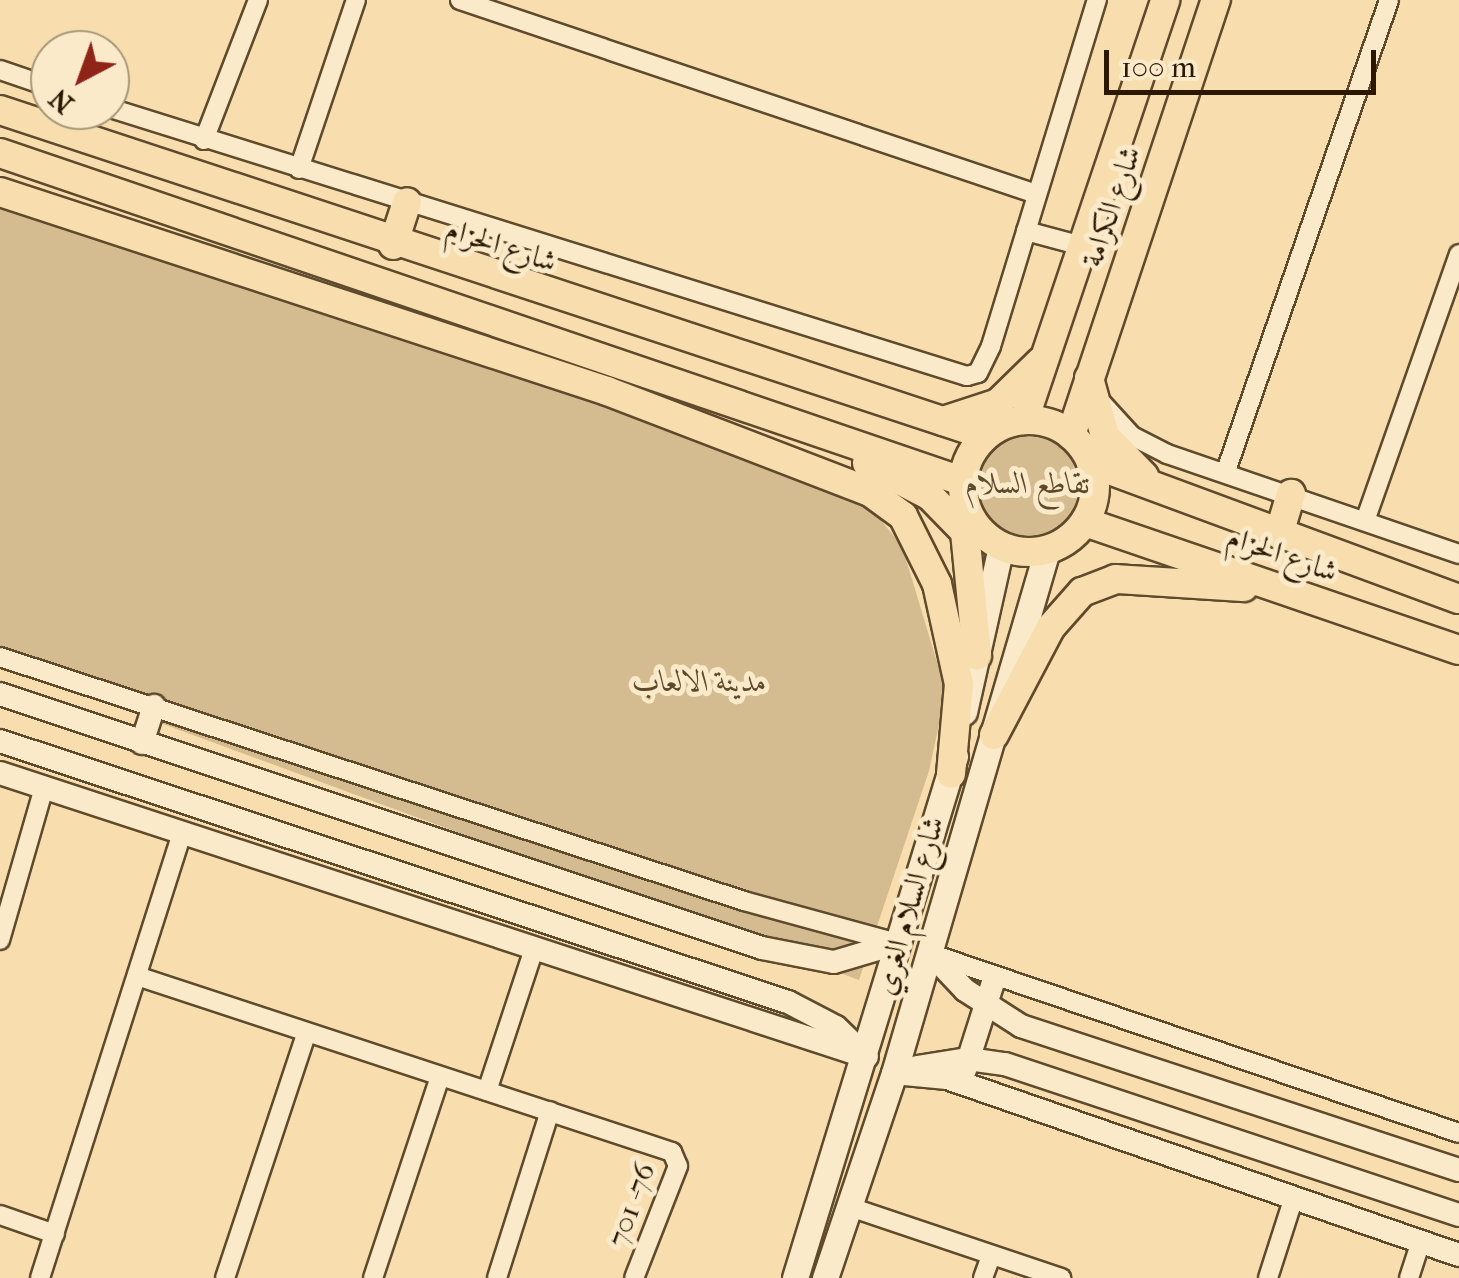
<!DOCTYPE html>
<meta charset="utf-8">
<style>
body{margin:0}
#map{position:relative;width:1459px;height:1278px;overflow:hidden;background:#f8deae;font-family:"IM FELL French Canon",Amiri,serif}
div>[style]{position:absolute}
.green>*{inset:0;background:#d5bc90}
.round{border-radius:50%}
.roads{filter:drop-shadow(2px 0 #5f4a2c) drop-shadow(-2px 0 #5f4a2c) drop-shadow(0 2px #5f4a2c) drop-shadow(0 -2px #5f4a2c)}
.minor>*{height:18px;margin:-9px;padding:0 9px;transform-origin:9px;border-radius:9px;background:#faeaca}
.tertiary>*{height:22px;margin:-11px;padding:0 11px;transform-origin:11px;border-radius:11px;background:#faeaca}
.secondary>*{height:25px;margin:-12.5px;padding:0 12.5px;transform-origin:12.5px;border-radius:12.5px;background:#faeaca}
.primary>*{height:28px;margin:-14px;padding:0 14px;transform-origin:14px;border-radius:14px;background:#f8deae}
.primary>.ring{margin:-14px;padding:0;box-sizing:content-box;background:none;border:28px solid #f8deae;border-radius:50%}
span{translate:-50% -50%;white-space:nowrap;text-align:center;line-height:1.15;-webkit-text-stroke:10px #faeaca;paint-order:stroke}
.street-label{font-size:30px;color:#2c1800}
.park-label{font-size:30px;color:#5f492b;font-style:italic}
.north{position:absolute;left:30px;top:30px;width:100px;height:100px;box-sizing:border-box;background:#faeaca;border:2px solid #a89679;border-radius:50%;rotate:221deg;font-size:28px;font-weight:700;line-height:40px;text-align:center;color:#2c1800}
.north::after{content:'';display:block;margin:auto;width:35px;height:45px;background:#8f2418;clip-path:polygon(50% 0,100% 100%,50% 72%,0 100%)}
.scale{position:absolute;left:1104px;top:50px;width:272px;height:45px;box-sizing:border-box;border:5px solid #2c1800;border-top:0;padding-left:12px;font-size:30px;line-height:35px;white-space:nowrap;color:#2c1800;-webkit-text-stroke:8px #faeaca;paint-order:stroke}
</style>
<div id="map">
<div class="green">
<i style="clip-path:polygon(0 202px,436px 347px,865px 501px,902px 546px,946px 692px,929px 771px,859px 980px,0 664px)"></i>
<i class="round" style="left:974px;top:430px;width:108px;height:108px"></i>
</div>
<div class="roads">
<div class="minor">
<i style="left:460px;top:0;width:608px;rotate:18.61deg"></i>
<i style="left:0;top:70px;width:53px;rotate:18.8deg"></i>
<i style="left:110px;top:108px;width:898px;rotate:17.37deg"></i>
<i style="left:967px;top:376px;width:11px;rotate:-15deg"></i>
<i style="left:978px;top:373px;width:30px;rotate:-64deg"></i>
<i style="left:991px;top:346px;width:362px;rotate:-73deg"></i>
<i style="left:204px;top:140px;width:150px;rotate:-68.9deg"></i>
<i style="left:299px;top:169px;width:178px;rotate:-71.4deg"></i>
<i style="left:1026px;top:231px;width:58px;rotate:15deg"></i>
<i style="left:1101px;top:402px;width:46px;rotate:47.6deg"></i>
<i style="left:1132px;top:436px;width:39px;rotate:27deg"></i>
<i style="left:1167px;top:454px;width:309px;rotate:18.9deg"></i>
<i style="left:1226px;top:471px;width:498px;rotate:-70.9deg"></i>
<i style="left:1365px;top:521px;width:283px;rotate:-70.6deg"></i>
<i style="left:0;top:657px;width:783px;rotate:18.16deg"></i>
<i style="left:744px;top:901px;width:160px;rotate:15.3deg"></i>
<i style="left:0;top:940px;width:158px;rotate:-73.9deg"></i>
<i style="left:935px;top:955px;width:553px;rotate:18.76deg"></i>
<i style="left:140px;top:977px;width:560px;rotate:18.21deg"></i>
<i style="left:672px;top:1152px;width:15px;rotate:67deg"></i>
<i style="left:678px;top:1166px;width:120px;rotate:111.4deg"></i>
<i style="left:487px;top:1091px;width:146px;rotate:-71.7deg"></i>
<i style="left:850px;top:1207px;width:223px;rotate:18.6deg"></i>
<i style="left:0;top:1215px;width:58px;rotate:19.1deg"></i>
<i style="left:40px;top:1278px;width:466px;rotate:-72.3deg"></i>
<i style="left:225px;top:1278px;width:257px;rotate:-71.6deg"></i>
<i style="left:373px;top:1278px;width:212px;rotate:-71.6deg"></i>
<i style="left:497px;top:1278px;width:175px;rotate:-72.4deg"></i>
<i style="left:983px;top:1278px;width:23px;rotate:-70deg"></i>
<i style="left:1268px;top:1278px;width:82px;rotate:-72.2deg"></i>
<i style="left:1409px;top:1278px;width:38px;rotate:-72deg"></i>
</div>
<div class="tertiary">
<i style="left:0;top:694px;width:803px;rotate:18.43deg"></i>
<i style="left:762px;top:948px;width:73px;rotate:11deg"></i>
<i style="left:834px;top:962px;width:67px;rotate:-16.5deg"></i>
<i style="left:0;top:741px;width:830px;rotate:18.33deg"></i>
<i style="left:788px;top:1002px;width:54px;rotate:27.5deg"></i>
<i style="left:836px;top:1027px;width:43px;rotate:44.1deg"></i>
<i style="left:142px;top:743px;width:39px;rotate:-72deg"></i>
<i style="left:0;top:773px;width:909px;rotate:18.14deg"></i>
<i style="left:930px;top:953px;width:51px;rotate:46.6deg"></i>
<i style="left:965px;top:990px;width:67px;rotate:32.7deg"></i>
<i style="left:1021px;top:1026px;width:461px;rotate:18.2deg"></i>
<i style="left:917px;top:1067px;width:52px;rotate:-8.9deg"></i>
<i style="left:968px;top:1059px;width:37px;rotate:8deg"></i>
<i style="left:1005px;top:1064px;width:478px;rotate:18.4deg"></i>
<i style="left:965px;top:1070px;width:96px;rotate:-72.3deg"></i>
<i style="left:894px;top:1073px;width:53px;rotate:5.4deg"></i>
<i style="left:947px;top:1078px;width:542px;rotate:19.07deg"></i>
</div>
<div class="secondary">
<i style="left:964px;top:712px;width:170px;rotate:-77.4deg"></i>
<i style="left:795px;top:1278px;width:546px;rotate:-72.96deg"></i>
<i style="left:825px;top:1278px;width:216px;rotate:-71.4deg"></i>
<i style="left:894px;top:1073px;width:545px;rotate:-73.69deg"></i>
</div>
<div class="primary">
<i style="left:0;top:110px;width:1037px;rotate:18.26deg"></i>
<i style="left:0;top:153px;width:1016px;rotate:18.83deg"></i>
<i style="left:0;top:192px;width:639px;rotate:18.15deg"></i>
<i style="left:607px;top:391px;width:282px;rotate:21deg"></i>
<i style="left:870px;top:492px;width:41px;rotate:36deg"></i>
<i style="left:903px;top:516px;width:76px;rotate:63.4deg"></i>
<i style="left:937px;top:584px;width:102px;rotate:77.6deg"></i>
<i style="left:959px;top:684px;width:90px;rotate:95.1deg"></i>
<i style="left:393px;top:245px;width:45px;rotate:-72deg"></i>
<i style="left:1089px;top:378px;width:60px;rotate:74.6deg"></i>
<i style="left:1105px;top:436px;width:56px;rotate:45.7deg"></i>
<i class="ring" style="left:963px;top:420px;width:104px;height:104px"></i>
<i style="left:1024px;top:420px;width:443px;rotate:-71.4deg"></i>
<i style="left:943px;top:421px;width:58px;rotate:-18.1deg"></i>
<i style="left:998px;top:403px;width:59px;rotate:-44.3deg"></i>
<i style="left:1071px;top:435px;width:459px;rotate:-71.6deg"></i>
<i style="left:867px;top:463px;width:71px;rotate:27.6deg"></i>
<i style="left:930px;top:496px;width:50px;rotate:45.8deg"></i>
<i style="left:965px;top:532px;width:124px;rotate:84.4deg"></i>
<i style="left:1091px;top:463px;width:392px;rotate:20.3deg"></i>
<i style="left:1085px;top:522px;width:395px;rotate:18.9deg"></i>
<i style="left:1279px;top:534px;width:42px;rotate:-73.3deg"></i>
<i style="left:994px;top:735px;width:122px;rotate:-62.2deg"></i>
<i style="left:1051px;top:627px;width:47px;rotate:-48.5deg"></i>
<i style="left:1082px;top:592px;width:36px;rotate:-21deg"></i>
<i style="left:1116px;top:579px;width:128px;rotate:3.6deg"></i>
</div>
</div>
<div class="street-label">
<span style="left:1112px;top:207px;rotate:-71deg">شارع الكرامة</span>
<span style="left:501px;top:246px;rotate:18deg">شارع الحزام</span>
<span style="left:1282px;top:555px;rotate:19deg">شارع الحزام</span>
<span style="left:910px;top:906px;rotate:-74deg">شارع السلام الغري</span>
<span style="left:632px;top:1205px;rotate:-70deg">701 -76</span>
</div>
<div class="park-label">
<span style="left:1028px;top:484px">تقاطع السلام</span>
<span style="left:700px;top:682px">مدينة الالعاب</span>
</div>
<div class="north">N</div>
<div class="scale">100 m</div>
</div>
